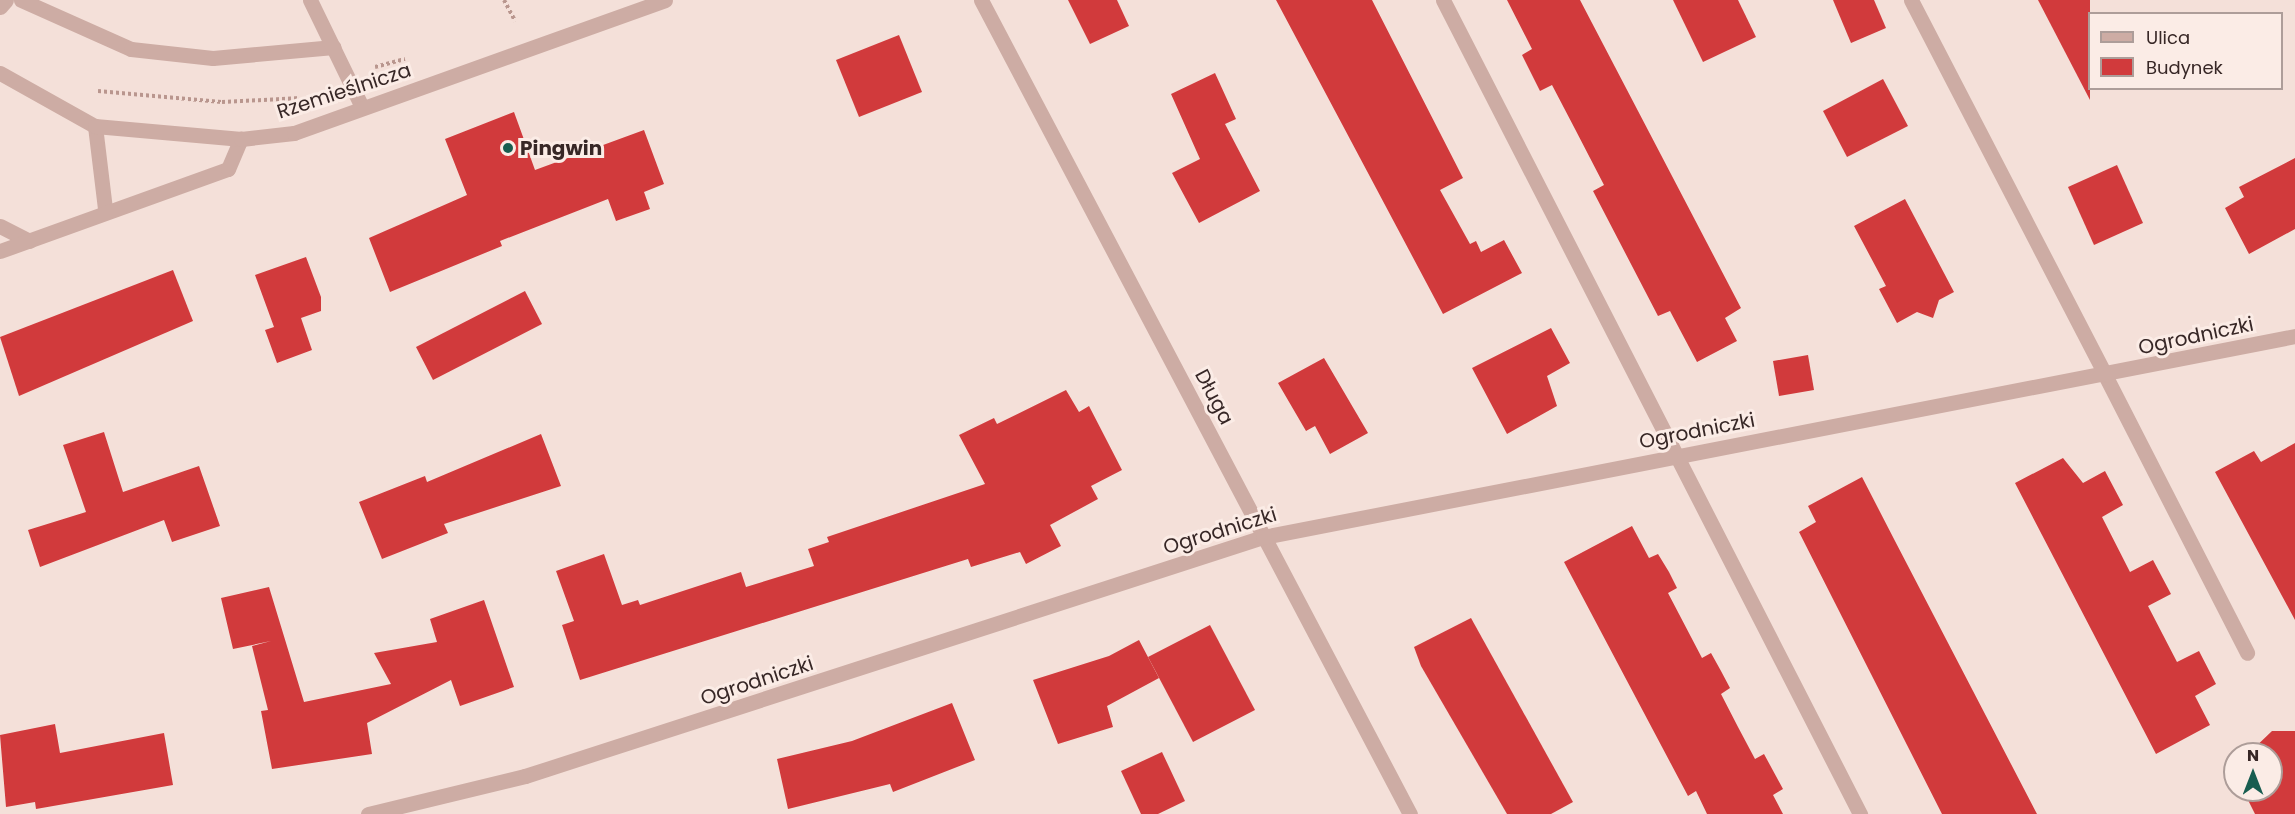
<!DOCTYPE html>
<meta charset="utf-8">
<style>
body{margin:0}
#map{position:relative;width:2295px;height:814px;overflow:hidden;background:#f4e0d9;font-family:Poppins,sans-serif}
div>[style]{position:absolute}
.building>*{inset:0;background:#d13a3c}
.path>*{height:4px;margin-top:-2px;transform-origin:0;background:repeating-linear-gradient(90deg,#b9968e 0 3px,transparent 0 6px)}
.service>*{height:15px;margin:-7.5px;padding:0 7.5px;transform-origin:7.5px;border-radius:7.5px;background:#cdaca4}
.minor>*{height:15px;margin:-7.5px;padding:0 7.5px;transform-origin:7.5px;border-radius:7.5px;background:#cdaca4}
.dots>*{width:16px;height:16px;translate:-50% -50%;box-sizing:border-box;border:3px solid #fbece6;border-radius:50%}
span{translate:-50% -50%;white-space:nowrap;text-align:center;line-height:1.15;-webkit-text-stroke:6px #fbece6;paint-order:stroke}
.street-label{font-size:20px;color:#372726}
.poi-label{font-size:20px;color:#372726;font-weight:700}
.left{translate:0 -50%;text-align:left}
.legend{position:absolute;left:2088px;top:12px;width:195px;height:78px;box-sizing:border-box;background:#fbece6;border:2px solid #ad9d99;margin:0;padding:8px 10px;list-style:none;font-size:18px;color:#372726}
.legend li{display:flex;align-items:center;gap:12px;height:30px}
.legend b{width:30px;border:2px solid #ad9d99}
.north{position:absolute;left:2223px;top:742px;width:60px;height:60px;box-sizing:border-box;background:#fbece6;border:2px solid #ad9d99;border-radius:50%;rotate:0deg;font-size:16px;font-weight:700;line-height:24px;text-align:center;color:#372726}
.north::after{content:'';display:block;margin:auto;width:21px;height:27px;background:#185d50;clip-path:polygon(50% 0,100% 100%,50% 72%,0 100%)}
</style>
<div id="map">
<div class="building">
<i style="clip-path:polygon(1068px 0,1117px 0,1129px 26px,1090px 44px)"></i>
<i style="clip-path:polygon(1276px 0,1372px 0,1463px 178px,1440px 190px,1470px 244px,1476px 241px,1481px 252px,1504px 240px,1522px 273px,1443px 314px)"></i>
<i style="clip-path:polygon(1507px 0,1580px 0,1741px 308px,1725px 318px,1737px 341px,1697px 362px,1670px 311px,1658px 316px,1593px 191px,1604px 185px,1575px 129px,1552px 85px,1540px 91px,1522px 55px,1532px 49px)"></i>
<i style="clip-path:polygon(1673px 0,1738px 0,1756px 37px,1703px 62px)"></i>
<i style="clip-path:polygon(1833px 0,1874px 0,1886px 28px,1851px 43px)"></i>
<i style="clip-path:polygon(2038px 0,2090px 0,2090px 100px)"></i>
<i style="clip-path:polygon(899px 35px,922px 92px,859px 117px,836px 60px)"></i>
<i style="clip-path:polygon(1215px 73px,1236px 119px,1225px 124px,1260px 191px,1199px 223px,1172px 173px,1200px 159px,1171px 94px)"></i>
<i style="clip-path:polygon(1883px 79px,1908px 126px,1847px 157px,1823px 111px)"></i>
<i style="clip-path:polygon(514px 112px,535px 170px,644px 130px,664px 184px,644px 192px,650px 209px,616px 221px,608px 199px,500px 241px,502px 246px,390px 292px,369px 238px,467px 195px,445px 139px)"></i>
<i style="clip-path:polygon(2295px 158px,2295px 229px,2249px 254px,2225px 208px,2244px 197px,2239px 187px)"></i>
<i style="clip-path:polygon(2117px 165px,2143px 223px,2094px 245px,2068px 187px)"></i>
<i style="clip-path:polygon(1905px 199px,1954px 292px,1939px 300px,1933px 318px,1917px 312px,1897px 323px,1879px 289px,1886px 286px,1854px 226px)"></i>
<i style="clip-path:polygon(306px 257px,321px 297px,321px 311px,301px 318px,312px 350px,277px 363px,265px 330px,274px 327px,255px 275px)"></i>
<i style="clip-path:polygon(173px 270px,193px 321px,19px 396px,0 337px)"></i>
<i style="clip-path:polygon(525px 291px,542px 324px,433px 380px,416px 347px)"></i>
<i style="clip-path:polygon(1551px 328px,1570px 363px,1547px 376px,1557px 406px,1507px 434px,1472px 368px)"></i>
<i style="clip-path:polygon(1808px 355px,1814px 390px,1779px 396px,1773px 361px)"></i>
<i style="clip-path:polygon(1324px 358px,1368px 433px,1330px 454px,1315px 426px,1306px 431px,1278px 383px)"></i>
<i style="clip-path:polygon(1066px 390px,1079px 412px,1089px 406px,1122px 470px,1091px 486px,1098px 499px,1050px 525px,1061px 546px,1026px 564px,1020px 552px,971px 567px,968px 559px,580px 680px,562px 625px,574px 621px,556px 571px,604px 554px,622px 605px,638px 600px,640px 605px,741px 572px,746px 587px,814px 566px,808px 549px,829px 542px,827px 537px,985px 484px,959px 435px,994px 418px,997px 424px)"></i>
<i style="clip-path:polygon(104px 432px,123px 492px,199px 466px,220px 526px,172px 542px,164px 520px,40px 567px,28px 530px,86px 512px,63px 445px)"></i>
<i style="clip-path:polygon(541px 434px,561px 486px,444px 524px,448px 533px,382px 559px,359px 502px,425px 476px,427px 482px)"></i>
<i style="clip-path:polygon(2295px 443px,2295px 620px,2215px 472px,2254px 451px,2261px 462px)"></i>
<i style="clip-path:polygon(2063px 458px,2083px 483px,2105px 471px,2123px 505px,2102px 517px,2130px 572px,2153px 560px,2171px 594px,2148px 606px,2177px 662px,2199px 651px,2216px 684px,2195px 696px,2210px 725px,2156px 754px,2015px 483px)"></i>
<i style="clip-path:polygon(1862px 477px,1895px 541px,2037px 814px,1942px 814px,1799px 532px,1816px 522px,1808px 506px)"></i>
<i style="clip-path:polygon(1632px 526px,1649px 558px,1658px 554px,1669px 572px,1677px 588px,1668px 593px,1702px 658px,1711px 653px,1721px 671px,1730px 688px,1721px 694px,1738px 727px,1755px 759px,1764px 754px,1783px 789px,1773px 795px,1783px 814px,1707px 814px,1696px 791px,1688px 796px,1564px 562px)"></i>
<i style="clip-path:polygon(269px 587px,304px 702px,391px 684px,374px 653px,437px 642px,430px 619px,484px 600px,514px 687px,460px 706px,451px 680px,367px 723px,372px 754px,272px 769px,261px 711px,268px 710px,252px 646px,271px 641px,233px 649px,221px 598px)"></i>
<i style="clip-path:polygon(1471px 618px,1573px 802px,1551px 814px,1507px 814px,1421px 666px,1414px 647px)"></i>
<i style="clip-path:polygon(1210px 625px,1255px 710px,1193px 742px,1148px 657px)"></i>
<i style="clip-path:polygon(1139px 640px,1159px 678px,1107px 706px,1113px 727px,1058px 744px,1033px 680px,1109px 656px)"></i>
<i style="clip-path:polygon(952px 703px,975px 760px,893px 792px,890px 784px,788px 809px,777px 759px,852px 741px)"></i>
<i style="clip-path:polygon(55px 724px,60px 753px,164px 733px,173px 785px,36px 809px,35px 802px,6px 807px,0 735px)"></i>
<i style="clip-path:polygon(2272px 731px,2295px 731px,2295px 814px,2255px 814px,2243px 790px,2271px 790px,2271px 754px,2248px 754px)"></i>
<i style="clip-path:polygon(1162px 752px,1185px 801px,1158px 814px,1141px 814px,1121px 771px)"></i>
</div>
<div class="path">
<i style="left:504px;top:0;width:24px;rotate:62deg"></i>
<i style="left:375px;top:67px;width:31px;rotate:-15deg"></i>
<i style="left:98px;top:91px;width:124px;rotate:5.1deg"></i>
<i style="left:222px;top:102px;width:78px;rotate:-2.9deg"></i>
</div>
<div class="service">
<i style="left:21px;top:0;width:120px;rotate:24deg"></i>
<i style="left:131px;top:49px;width:82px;rotate:6.3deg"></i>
<i style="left:213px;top:58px;width:121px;rotate:-5.2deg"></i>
<i style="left:310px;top:0;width:119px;rotate:64.1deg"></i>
<i style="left:1443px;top:0;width:915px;rotate:62.87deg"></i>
<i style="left:0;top:7px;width:9px;rotate:-49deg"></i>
<i style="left:95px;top:126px;width:84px;rotate:83.1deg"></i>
<i style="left:0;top:226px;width:33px;rotate:27deg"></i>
<i style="left:0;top:251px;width:242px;rotate:-19.8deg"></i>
<i style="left:228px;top:169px;width:33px;rotate:-67deg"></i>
<i style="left:2105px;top:375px;width:312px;rotate:62.9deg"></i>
</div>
<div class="minor">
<i style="left:981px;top:0;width:920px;rotate:62.21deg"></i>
<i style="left:1911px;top:0;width:422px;rotate:62.6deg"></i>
<i style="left:0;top:73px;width:109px;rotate:29.2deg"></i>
<i style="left:95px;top:126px;width:147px;rotate:5.1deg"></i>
<i style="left:241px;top:139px;width:53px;rotate:-6.5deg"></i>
<i style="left:294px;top:133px;width:394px;rotate:-19.7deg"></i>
<i style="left:368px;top:814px;width:162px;rotate:-13.6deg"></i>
<i style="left:525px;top:776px;width:776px;rotate:-17.94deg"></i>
<i style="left:1263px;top:537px;width:1051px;rotate:-11.02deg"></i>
</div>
<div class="dots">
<i style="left:508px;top:148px;background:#185d50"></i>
</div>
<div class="street-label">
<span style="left:344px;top:91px;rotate:-18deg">Rzemieślnicza</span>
<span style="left:2196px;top:336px;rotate:-12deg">Ogrodniczki</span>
<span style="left:1214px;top:397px;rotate:62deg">Długa</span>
<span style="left:1697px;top:431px;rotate:-11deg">Ogrodniczki</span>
<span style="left:1220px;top:531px;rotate:-17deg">Ogrodniczki</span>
<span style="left:757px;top:681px;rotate:-18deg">Ogrodniczki</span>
</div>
<div class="poi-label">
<span class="left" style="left:520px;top:148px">Pingwin</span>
</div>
<ul class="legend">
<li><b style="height:8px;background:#cdaca4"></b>Ulica</li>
<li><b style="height:16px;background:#d13a3c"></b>Budynek</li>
</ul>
<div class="north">N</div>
</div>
